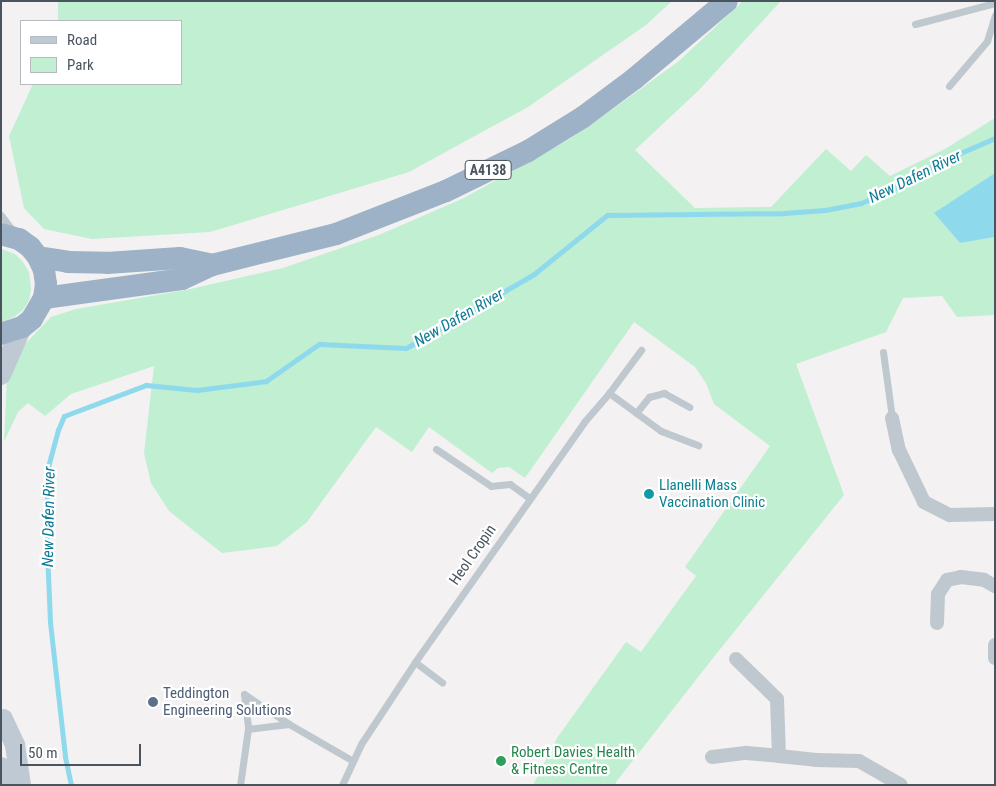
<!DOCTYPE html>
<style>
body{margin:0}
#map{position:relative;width:996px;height:786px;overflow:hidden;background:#f3f1f1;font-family:"Roboto Condensed",sans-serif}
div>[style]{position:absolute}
.green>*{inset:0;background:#c0efd2}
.water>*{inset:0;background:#8edaec}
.stream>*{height:5px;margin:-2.5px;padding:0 2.5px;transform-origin:2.5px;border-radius:2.5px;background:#8edaec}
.service>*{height:7px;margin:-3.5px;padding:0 3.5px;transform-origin:3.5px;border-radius:3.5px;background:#bfc8cf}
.minor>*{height:14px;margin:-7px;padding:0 7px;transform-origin:7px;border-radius:7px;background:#bfc8cf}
.secondary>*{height:20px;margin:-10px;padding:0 10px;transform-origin:10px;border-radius:10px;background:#bfc9d4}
.trunk>*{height:22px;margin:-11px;padding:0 11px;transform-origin:11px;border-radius:11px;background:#9db2c6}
.dots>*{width:14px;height:14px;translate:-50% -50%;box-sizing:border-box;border:2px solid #fff;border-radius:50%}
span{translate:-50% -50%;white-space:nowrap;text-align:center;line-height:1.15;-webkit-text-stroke:4.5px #fff;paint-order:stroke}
.shield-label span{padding:1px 4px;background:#fff;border:1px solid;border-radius:4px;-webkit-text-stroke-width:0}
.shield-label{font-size:14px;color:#49545e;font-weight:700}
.culture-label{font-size:15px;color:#0d838f}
.left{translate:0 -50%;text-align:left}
.street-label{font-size:15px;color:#49545e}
.service-label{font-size:15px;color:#4e5e75}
.leisure-label{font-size:15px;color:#27864d}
.water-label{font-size:16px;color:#0e7b95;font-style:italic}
.frame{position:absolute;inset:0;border:2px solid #49545e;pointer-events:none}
.legend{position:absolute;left:20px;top:20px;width:162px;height:65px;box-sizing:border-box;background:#fff;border:1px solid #b6bbbf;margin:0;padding:6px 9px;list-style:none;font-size:15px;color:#49545e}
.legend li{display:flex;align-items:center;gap:10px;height:25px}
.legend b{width:25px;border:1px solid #b6bbbf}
.scale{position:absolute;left:20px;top:744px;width:121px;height:22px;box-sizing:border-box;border:2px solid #49545e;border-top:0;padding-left:6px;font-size:15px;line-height:18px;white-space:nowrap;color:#49545e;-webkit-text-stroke:4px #fff;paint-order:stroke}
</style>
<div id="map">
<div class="green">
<i style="clip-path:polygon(58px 1px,672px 1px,646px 25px,528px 107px,409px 172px,210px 232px,92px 239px,44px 229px,24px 208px,9px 136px,33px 84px,181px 84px,181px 21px,58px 21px)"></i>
<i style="clip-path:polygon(743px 1px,781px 1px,699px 90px,635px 150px,695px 208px,771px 207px,826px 149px,851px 171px,866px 155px,890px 176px,945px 149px,995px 118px,995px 173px,935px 214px,960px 243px,995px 237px,995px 315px,957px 317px,942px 296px,903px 298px,886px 332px,796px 364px,844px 495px,713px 658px,616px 782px,616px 785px,533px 785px,557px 738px,626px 642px,641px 652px,696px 576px,685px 567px,770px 446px,714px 404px,706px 383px,695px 367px,634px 322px,525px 478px,509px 467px,498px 468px,492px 473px,429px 427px,412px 452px,376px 427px,307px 522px,277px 546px,222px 553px,169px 511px,151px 483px,144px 453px,154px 366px,71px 394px,45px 416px,28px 403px,18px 412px,4px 442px,7px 379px,25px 344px,51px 317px,76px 309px,186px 290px,283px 268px,379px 235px,464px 198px,568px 140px,624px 101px,679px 61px)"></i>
<i style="clip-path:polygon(1px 249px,15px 254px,23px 262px,29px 272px,31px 289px,29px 300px,23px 310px,14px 317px,1px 322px)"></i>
</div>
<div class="water">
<i style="clip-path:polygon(995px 173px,995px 237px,960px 243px,934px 213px)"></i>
</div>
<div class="stream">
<i style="left:71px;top:785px;width:30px;rotate:-102deg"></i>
<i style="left:65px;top:756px;width:135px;rotate:-96.4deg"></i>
<i style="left:50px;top:622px;width:96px;rotate:-92.4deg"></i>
<i style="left:46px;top:526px;width:59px;rotate:-88.1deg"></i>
<i style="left:48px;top:467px;width:38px;rotate:-75deg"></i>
<i style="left:58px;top:430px;width:15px;rotate:-67deg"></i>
<i style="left:64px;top:416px;width:88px;rotate:-20.7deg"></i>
<i style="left:146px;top:385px;width:51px;rotate:5.6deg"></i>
<i style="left:197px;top:390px;width:70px;rotate:-7.4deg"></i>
<i style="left:266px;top:381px;width:65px;rotate:-34.9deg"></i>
<i style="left:319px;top:344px;width:87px;rotate:2.6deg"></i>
<i style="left:406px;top:348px;width:148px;rotate:-30deg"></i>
<i style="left:534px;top:274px;width:94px;rotate:-38.9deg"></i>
<i style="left:607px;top:215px;width:177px;rotate:-0.6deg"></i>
<i style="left:784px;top:213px;width:41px;rotate:-4.2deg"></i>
<i style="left:825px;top:210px;width:37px;rotate:-11deg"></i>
<i style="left:861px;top:203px;width:30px;rotate:-23deg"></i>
<i style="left:889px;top:191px;width:61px;rotate:-29.5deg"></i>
<i style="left:942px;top:161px;width:58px;rotate:-23.5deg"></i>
</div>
<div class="service">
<i style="left:915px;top:24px;width:83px;rotate:-14.7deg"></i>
<i style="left:949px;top:86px;width:59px;rotate:-49.8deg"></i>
<i style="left:987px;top:41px;width:27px;rotate:-73deg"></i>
<i style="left:1px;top:215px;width:20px;rotate:53deg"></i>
<i style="left:883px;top:352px;width:67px;rotate:82.2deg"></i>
<i style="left:609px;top:393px;width:64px;rotate:36.2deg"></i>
<i style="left:661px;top:431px;width:40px;rotate:21deg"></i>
<i style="left:636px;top:413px;width:21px;rotate:-51deg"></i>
<i style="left:649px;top:397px;width:16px;rotate:-15deg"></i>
<i style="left:664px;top:393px;width:29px;rotate:29deg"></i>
<i style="left:436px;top:449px;width:66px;rotate:33.9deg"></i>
<i style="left:491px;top:486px;width:19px;rotate:-6deg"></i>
<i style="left:510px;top:484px;width:24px;rotate:36deg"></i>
<i style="left:415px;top:662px;width:34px;rotate:37deg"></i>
<i style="left:244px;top:694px;width:54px;rotate:33.7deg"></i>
<i style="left:289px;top:724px;width:74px;rotate:30deg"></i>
<i style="left:244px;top:694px;width:35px;rotate:83deg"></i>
<i style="left:240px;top:785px;width:57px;rotate:-81.9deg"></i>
<i style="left:248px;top:729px;width:41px;rotate:-7deg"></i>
<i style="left:342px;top:785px;width:45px;rotate:-65.1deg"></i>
<i style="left:361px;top:744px;width:98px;rotate:-56.6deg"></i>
<i style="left:415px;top:662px;width:294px;rotate:-54.8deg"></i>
<i style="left:584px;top:422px;width:38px;rotate:-49deg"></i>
<i style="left:609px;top:393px;width:54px;rotate:-53.3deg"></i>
</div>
<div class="minor">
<i style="left:892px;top:418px;width:33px;rotate:78deg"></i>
<i style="left:899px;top:450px;width:58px;rotate:64.3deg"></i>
<i style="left:924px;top:502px;width:29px;rotate:27deg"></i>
<i style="left:950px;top:515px;width:45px;rotate:-1.3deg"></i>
<i style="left:937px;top:623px;width:29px;rotate:-88deg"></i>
<i style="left:938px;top:594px;width:17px;rotate:-57deg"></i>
<i style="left:947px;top:580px;width:14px;rotate:-12deg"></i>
<i style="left:961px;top:577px;width:23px;rotate:7deg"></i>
<i style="left:984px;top:580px;width:13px;rotate:29deg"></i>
<i style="left:995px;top:645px;width:13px;rotate:90deg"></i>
<i style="left:736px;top:659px;width:57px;rotate:44.3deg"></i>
<i style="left:777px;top:699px;width:57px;rotate:88deg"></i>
<i style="left:779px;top:756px;width:37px;rotate:6deg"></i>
<i style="left:816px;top:760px;width:43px;rotate:1.3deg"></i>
<i style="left:859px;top:761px;width:48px;rotate:29.7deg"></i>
<i style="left:712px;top:757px;width:34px;rotate:-7deg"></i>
<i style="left:746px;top:753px;width:33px;rotate:5deg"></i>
</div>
<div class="secondary">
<i style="left:1px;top:375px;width:52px;rotate:-66.4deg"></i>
<i style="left:3px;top:719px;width:29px;rotate:65deg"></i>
<i style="left:15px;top:745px;width:40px;rotate:81.5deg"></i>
<i style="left:1px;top:767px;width:18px;rotate:77deg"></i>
</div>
<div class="trunk">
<i style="left:1px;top:234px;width:19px;rotate:16deg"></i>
<i style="left:19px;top:239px;width:14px;rotate:36deg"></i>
<i style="left:30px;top:247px;width:13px;rotate:51deg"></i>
<i style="left:38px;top:257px;width:14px;rotate:65deg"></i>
<i style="left:44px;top:270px;width:14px;rotate:82deg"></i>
<i style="left:46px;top:284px;width:14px;rotate:98deg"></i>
<i style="left:44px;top:298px;width:24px;rotate:120deg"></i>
<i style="left:32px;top:319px;width:13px;rotate:141deg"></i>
<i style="left:22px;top:327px;width:22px;rotate:162deg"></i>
<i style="left:38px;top:257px;width:30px;rotate:9deg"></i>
<i style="left:68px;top:262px;width:39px;rotate:1deg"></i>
<i style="left:107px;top:263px;width:73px;rotate:-3.9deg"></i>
<i style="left:180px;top:258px;width:33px;rotate:12deg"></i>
<i style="left:44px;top:298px;width:139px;rotate:-7.8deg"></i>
<i style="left:182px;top:279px;width:33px;rotate:-25deg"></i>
<i style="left:212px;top:265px;width:128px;rotate:-14deg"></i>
<i style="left:336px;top:234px;width:118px;rotate:-21.4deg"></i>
<i style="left:446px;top:191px;width:91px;rotate:-26deg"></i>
<i style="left:528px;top:151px;width:65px;rotate:-31.7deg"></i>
<i style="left:583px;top:117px;width:64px;rotate:-36.7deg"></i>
<i style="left:634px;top:79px;width:121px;rotate:-40deg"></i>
</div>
<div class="dots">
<i style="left:649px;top:494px;background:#0f9aa8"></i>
<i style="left:153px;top:702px;background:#5c6f8a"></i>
<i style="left:501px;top:761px;background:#2e9e5b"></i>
</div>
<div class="shield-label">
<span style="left:488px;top:170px">A4138</span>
</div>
<div class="culture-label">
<span class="left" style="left:659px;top:494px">Llanelli Mass<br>Vaccination Clinic</span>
</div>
<div class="street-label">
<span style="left:473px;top:555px;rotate:-55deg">Heol Cropin</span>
</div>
<div class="service-label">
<span class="left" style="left:163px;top:702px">Teddington<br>Engineering Solutions</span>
</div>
<div class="leisure-label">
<span class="left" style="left:511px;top:761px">Robert Davies Health<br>&amp; Fitness Centre</span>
</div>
<div class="water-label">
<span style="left:915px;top:177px;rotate:-26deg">New Dafen River</span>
<span style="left:459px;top:318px;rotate:-30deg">New Dafen River</span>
<span style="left:49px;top:517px;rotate:-89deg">New Dafen River</span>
</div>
<div class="frame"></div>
<ul class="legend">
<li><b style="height:6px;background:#bfc9d4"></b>Road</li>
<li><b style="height:14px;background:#c0efd2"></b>Park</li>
</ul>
<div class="scale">50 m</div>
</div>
